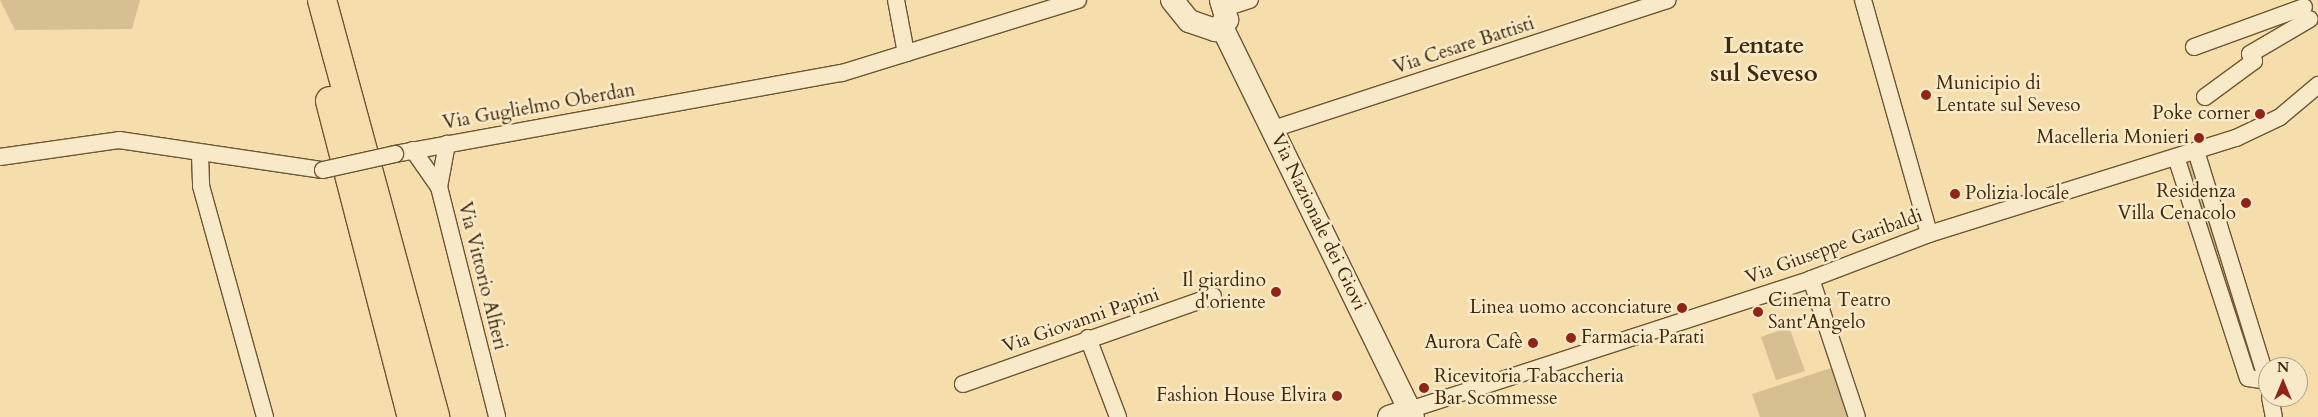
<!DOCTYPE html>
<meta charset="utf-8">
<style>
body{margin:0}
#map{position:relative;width:2318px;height:417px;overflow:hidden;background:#f5deac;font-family:Cardo,serif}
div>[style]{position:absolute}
.green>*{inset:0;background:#d6bf91}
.roads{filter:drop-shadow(1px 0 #6d5633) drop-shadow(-1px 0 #6d5633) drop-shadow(0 1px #6d5633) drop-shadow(0 -1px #6d5633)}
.street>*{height:16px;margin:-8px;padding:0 8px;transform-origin:8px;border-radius:8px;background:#f8eac9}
.secondary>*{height:22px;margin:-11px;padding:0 11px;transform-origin:11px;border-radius:11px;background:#f8eac9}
.highway>*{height:28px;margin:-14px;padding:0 14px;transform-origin:14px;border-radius:14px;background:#f5deac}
.bridges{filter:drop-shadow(1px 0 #6d5633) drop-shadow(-1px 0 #6d5633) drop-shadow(0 1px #6d5633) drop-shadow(0 -1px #6d5633)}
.street-bridge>*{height:16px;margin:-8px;padding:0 8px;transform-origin:8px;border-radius:8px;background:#f8eac9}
.dots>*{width:14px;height:14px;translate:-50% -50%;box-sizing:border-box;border:2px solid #f8eac9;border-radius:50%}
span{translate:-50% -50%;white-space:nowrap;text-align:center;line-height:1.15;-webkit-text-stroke:5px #f8eac9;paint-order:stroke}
.street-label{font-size:19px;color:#40290b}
.poi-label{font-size:19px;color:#40290b}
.left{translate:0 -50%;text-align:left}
.right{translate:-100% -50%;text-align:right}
.district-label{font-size:24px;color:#40290b;font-weight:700}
.north{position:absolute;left:2258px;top:357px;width:50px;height:50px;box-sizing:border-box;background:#f8eac9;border:1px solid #ae9d7d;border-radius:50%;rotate:0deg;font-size:14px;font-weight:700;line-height:20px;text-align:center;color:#40290b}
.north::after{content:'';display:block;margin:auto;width:18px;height:22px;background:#8f2418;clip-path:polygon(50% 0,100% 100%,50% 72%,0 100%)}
</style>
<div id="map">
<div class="green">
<i style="clip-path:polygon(0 0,140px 0,132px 29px,15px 30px)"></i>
<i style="clip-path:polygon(2191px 157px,2259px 373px,2253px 374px,2184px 160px)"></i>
<i style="clip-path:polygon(1789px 327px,1805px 371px,1776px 380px,1761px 337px)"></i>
<i style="clip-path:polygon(1831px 368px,1848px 417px,1760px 417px,1752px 394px)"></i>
</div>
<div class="roads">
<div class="street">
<i style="left:896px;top:0;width:54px;rotate:79.3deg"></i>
<i style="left:1863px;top:0;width:243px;rotate:74.2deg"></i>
<i style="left:1225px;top:8px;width:26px;rotate:-18deg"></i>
<i style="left:2194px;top:47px;width:117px;rotate:-20deg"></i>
<i style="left:2205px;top:97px;width:61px;rotate:-36.3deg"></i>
<i style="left:2254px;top:61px;width:8px;rotate:-120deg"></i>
<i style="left:2250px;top:54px;width:69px;rotate:-30.3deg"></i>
<i style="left:1273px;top:129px;width:415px;rotate:-18.1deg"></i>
<i style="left:413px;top:150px;width:45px;rotate:54.9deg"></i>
<i style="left:439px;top:187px;width:237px;rotate:75.8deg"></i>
<i style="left:2196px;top:151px;width:244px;rotate:72.8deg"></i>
<i style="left:200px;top:154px;width:32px;rotate:88deg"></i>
<i style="left:201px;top:186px;width:240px;rotate:74.5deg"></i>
<i style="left:395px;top:154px;width:454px;rotate:-10.3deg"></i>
<i style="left:842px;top:73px;width:247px;rotate:-17.2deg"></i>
<i style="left:0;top:157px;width:120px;rotate:-8.1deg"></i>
<i style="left:119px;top:140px;width:206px;rotate:8.4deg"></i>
<i style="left:2176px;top:157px;width:232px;rotate:72deg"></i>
<i style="left:2248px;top:378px;width:20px;rotate:9deg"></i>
<i style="left:439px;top:187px;width:44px;rotate:-79.5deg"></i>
<i style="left:1811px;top:279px;width:145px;rotate:71.6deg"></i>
<i style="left:1088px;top:338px;width:85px;rotate:69.2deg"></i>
<i style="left:963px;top:384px;width:265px;rotate:-19.4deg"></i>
<i style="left:2270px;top:397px;width:20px;rotate:79deg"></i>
<i style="left:1409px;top:410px;width:423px;rotate:-18deg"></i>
<i style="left:1811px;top:279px;width:126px;rotate:-20.9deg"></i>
<i style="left:1929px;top:234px;width:322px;rotate:-17.4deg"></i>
<i style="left:2236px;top:138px;width:49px;rotate:-25.5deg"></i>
<i style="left:2280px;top:117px;width:50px;rotate:-40.1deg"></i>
</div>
<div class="secondary">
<i style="left:1172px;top:0;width:27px;rotate:51deg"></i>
<i style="left:1189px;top:21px;width:28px;rotate:19deg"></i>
<i style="left:1215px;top:30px;width:16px;rotate:-40deg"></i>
<i style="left:1227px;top:20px;width:21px;rotate:-107deg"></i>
<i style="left:1222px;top:27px;width:434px;rotate:63.9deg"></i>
<i style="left:1389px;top:417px;width:21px;rotate:-19deg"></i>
</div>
<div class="highway">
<i style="left:322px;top:0;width:432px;rotate:74.8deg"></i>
<i style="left:330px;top:101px;width:326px;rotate:75.5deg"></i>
</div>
</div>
<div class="bridges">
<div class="street-bridge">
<i style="left:323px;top:170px;width:74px;rotate:-12.5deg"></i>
</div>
</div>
<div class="dots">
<i style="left:1926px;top:95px;background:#8f2418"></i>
<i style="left:2260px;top:114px;background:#8f2418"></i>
<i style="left:2199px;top:138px;background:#8f2418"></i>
<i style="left:1955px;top:194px;background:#8f2418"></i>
<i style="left:2246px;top:203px;background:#8f2418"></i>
<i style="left:1276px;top:292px;background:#8f2418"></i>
<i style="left:1682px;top:308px;background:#8f2418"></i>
<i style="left:1758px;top:312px;background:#8f2418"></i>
<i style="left:1571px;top:338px;background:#8f2418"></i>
<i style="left:1533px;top:343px;background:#8f2418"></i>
<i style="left:1424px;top:388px;background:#8f2418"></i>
<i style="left:1337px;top:396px;background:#8f2418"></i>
</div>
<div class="street-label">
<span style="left:1464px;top:46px;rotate:-18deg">Via Cesare Battisti</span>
<span style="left:539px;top:107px;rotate:-10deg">Via Guglielmo Oberdan</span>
<span style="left:1318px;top:222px;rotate:64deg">Via Nazionale dei Giovi</span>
<span style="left:1834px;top:247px;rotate:-20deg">Via Giuseppe Garibaldi</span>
<span style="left:482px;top:276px;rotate:76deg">Via Vittorio Alfieri</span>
<span style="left:1081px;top:321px;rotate:-19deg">Via Giovanni Papini</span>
</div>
<div class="poi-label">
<span class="left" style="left:1936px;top:95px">Municipio di<br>Lentate sul Seveso</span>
<span class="right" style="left:2250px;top:114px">Poke corner</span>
<span class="right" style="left:2189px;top:138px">Macelleria Monieri</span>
<span class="right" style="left:2236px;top:203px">Residenza<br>Villa Cenacolo</span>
<span class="left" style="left:1965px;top:194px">Polizia locale</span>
<span class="right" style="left:1266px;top:292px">Il giardino<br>d'oriente</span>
<span class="left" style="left:1768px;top:312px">Cinema Teatro<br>Sant'Angelo</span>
<span class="right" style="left:1672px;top:308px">Linea uomo acconciature</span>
<span class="left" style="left:1581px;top:338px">Farmacia Parati</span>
<span class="right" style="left:1523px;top:343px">Aurora Cafè</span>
<span class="left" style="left:1434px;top:388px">Ricevitoria Tabaccheria<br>Bar Scommesse</span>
<span class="right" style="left:1327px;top:396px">Fashion House Elvira</span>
</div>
<div class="district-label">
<span style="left:1764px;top:60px">Lentate<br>sul Seveso</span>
</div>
<div class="north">N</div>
</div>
